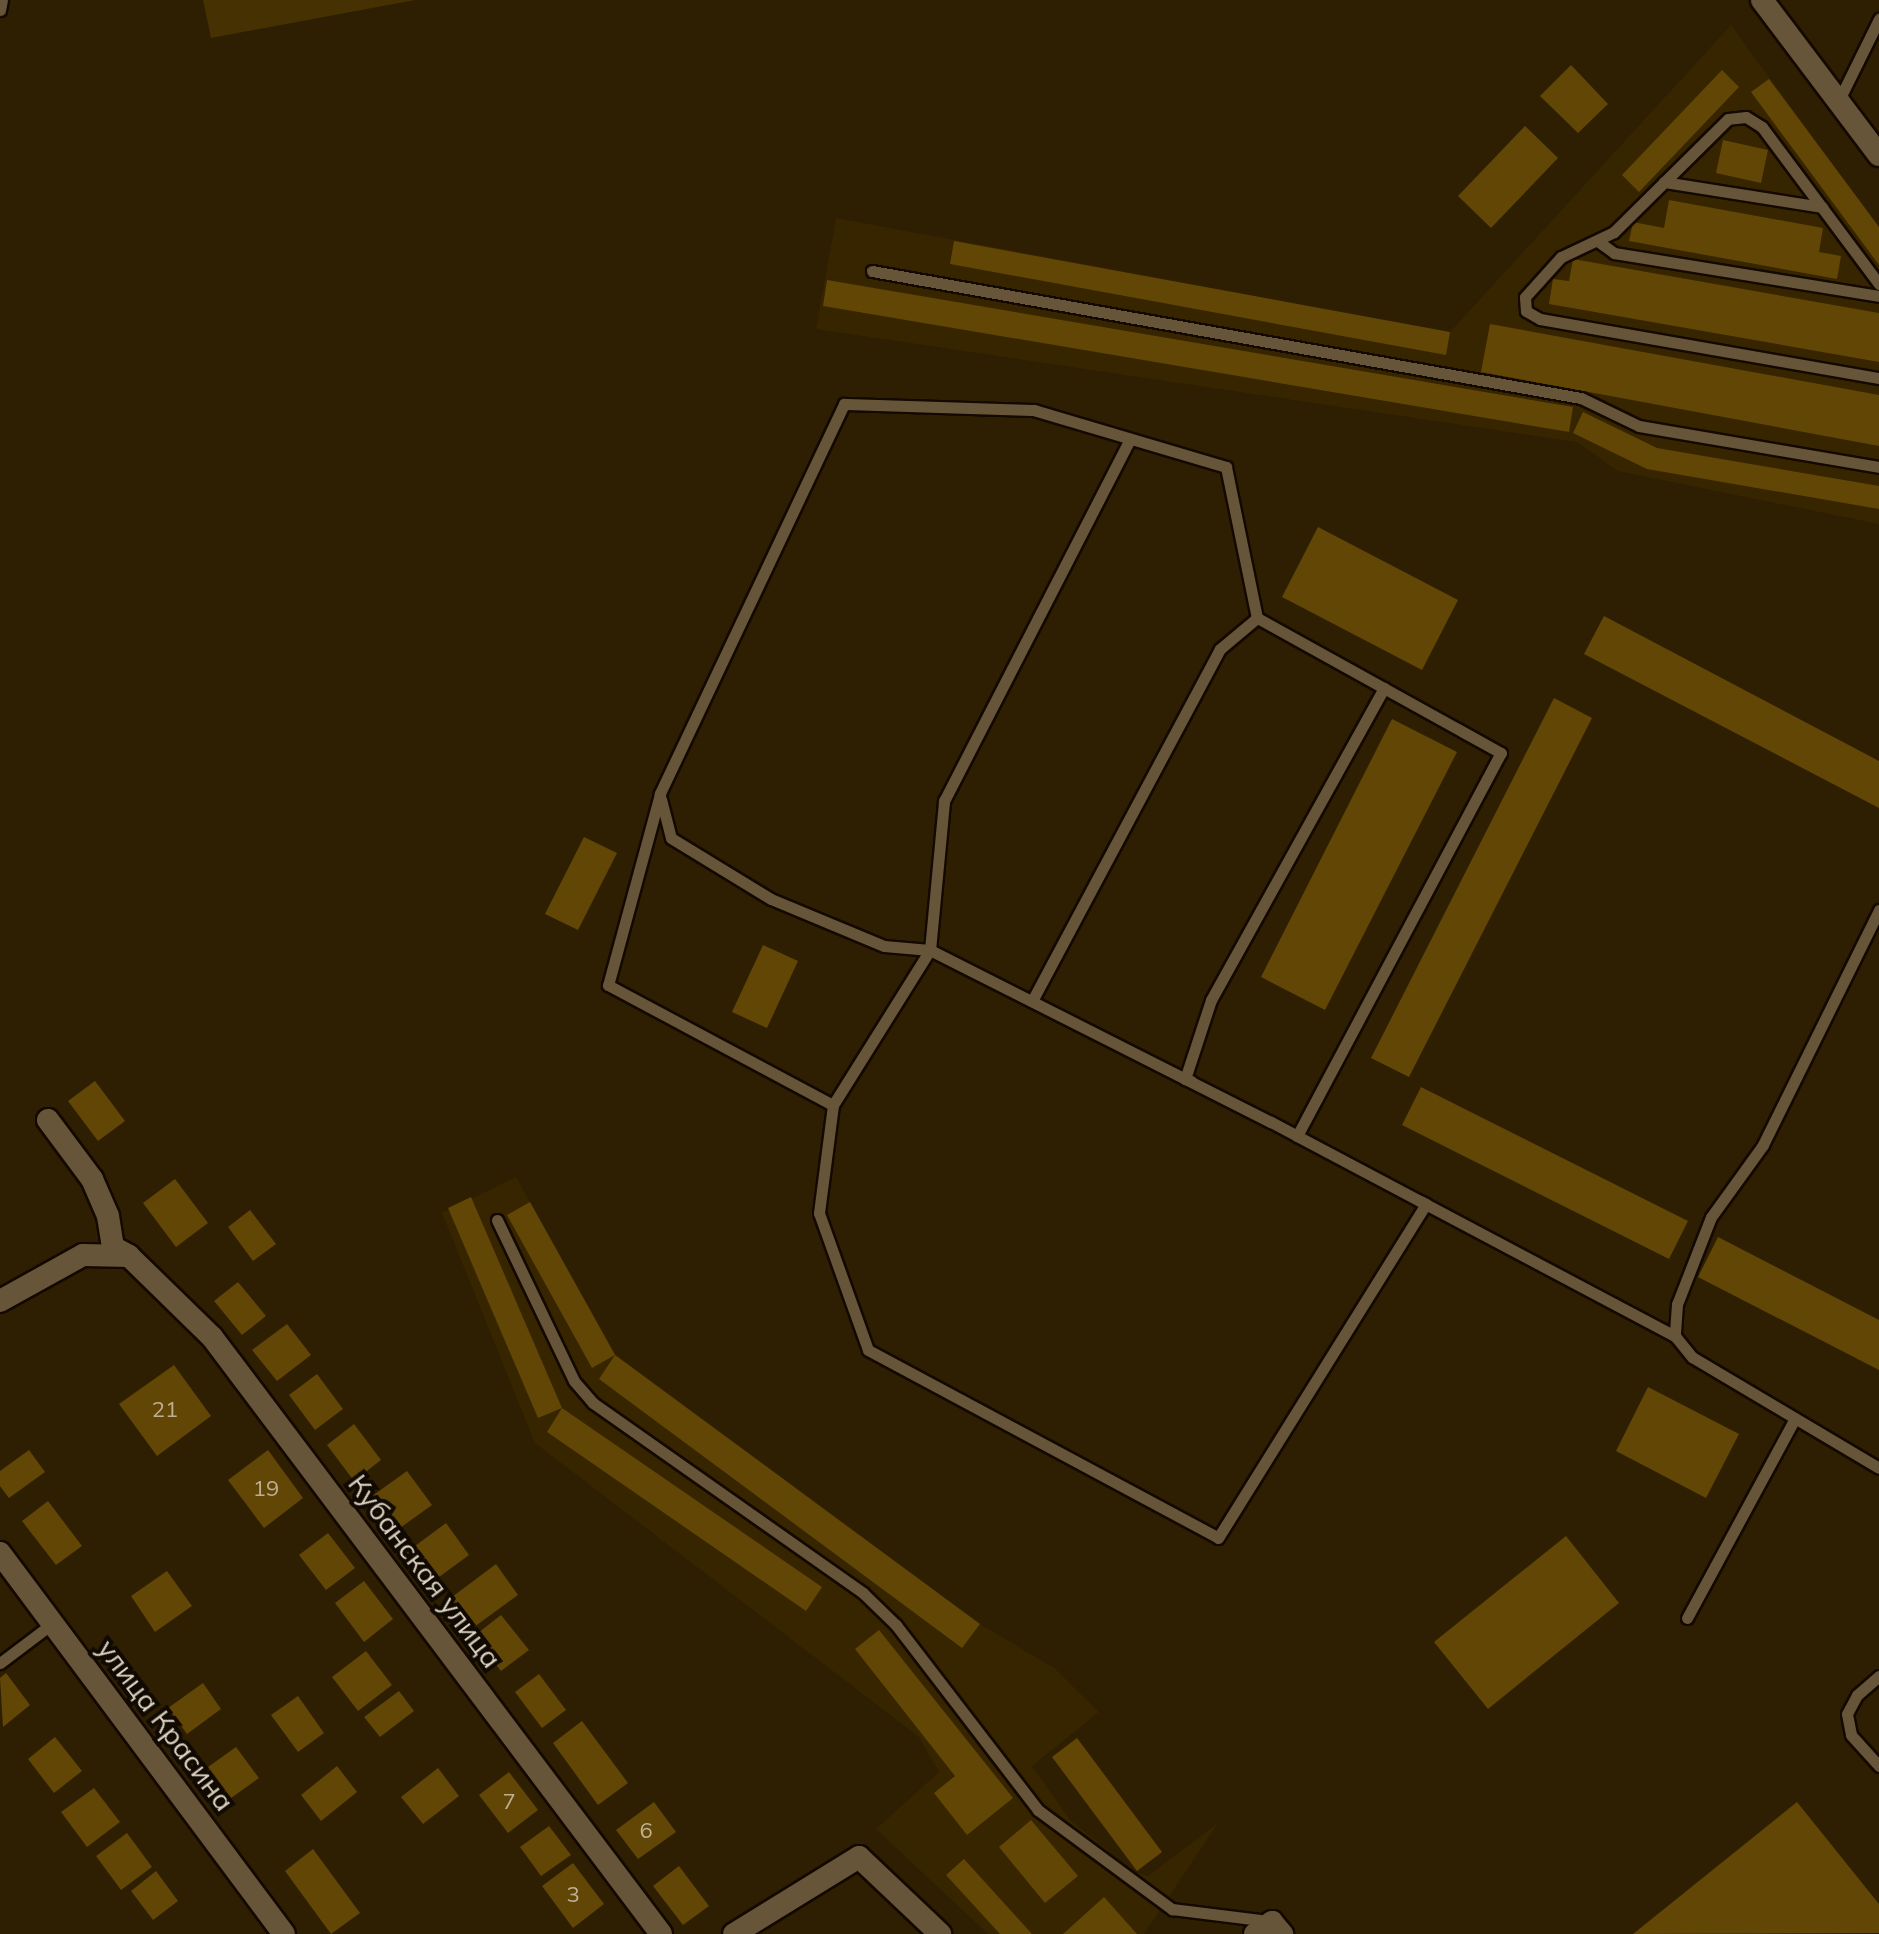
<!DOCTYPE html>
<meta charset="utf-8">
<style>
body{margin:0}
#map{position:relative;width:1879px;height:1934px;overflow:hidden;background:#2e1f02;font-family:Mulish,sans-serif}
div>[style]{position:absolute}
.built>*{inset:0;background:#372500}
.green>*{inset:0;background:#463102}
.building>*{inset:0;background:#624606}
.roads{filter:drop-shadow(2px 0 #140900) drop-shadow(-2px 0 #140900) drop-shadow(0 2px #140900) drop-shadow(0 -2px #140900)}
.service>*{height:11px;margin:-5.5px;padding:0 5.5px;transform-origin:5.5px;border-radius:5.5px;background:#665538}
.minor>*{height:22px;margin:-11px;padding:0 11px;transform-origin:11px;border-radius:11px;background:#665538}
span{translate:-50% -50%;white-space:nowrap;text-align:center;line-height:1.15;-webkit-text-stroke:8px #110a02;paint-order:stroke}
.number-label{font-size:22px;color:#beaf93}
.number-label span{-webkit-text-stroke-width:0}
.street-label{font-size:28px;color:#dcd2c2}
</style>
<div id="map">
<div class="built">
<i style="clip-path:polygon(1731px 25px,1879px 227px,1879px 524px,1618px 471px,1577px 442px,816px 329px,836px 218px,1450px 332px)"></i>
<i style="clip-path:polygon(516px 1177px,616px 1355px,980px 1624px,1054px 1668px,1099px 1712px,1032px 1766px,1070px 1820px,1134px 1872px,1148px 1876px,1218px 1823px,1144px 1934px,988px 1934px,876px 1829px,939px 1772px,919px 1737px,535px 1443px,442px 1213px)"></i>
</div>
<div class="green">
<i style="clip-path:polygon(203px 0,415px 0,211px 38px)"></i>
</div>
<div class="building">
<i style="clip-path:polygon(1571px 65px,1608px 104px,1578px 133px,1540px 96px)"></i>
<i style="clip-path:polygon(1722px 70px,1739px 87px,1639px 192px,1622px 175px)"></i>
<i style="clip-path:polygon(1769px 79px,1879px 227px,1879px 265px,1751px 92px)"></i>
<i style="clip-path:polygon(1525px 126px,1558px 158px,1491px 228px,1458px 196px)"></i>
<i style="clip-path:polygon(1723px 140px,1768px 150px,1761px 183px,1716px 173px)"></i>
<i style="clip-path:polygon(1669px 200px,1823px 228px,1819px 252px,1841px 256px,1837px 279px,1629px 241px,1633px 222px,1664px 228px)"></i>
<i style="clip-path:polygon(954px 241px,1450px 332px,1446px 355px,950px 264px)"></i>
<i style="clip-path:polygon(1573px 259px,1879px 313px,1879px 362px,1549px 304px,1553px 279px,1569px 281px)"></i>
<i style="clip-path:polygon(827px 280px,1573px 407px,1569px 432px,823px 306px)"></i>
<i style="clip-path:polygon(1490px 324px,1879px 395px,1879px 446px,1481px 372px)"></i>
<i style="clip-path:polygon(1583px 412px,1657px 448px,1879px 486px,1879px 509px,1647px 469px,1573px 433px)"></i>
<i style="clip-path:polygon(1318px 527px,1458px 600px,1422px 670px,1282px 597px)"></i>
<i style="clip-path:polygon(1604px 616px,1879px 761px,1879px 808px,1584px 654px)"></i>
<i style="clip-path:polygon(1554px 698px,1592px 718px,1409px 1077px,1371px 1058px)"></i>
<i style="clip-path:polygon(1392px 719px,1457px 752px,1325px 1010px,1261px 977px)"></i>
<i style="clip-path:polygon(584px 837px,617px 853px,578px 930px,545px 914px)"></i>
<i style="clip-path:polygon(763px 945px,798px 961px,767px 1028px,732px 1012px)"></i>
<i style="clip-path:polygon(95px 1081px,125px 1121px,98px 1141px,68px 1101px)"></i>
<i style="clip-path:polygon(1421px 1087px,1688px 1221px,1669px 1259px,1402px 1125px)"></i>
<i style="clip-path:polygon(175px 1179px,208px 1223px,176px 1247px,143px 1203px)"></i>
<i style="clip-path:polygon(471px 1197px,562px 1408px,538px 1418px,448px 1208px)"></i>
<i style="clip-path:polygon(530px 1202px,615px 1355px,592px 1368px,507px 1215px)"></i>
<i style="clip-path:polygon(250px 1210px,276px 1244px,253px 1261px,228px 1227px)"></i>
<i style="clip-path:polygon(1718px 1237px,1879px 1320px,1879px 1370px,1698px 1277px)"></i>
<i style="clip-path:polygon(238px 1282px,266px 1316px,242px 1335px,214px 1301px)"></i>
<i style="clip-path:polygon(287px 1324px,311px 1355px,277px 1381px,252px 1350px)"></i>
<i style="clip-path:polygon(615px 1355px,980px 1624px,962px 1648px,599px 1379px)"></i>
<i style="clip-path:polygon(174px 1365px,211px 1416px,157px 1456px,119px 1404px)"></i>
<i style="clip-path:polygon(317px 1374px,343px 1409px,315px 1430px,289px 1395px)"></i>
<i style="clip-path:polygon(1648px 1387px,1739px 1434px,1706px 1498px,1616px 1451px)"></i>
<i style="clip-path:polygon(562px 1408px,822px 1587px,806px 1611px,547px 1432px)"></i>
<i style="clip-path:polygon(354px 1424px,381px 1460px,354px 1481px,327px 1445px)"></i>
<i style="clip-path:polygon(29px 1450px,45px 1472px,9px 1498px,0 1486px,0 1471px)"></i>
<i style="clip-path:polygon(268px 1450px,303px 1498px,264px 1528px,228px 1480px)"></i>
<i style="clip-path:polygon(407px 1471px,432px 1505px,393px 1533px,368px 1499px)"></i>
<i style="clip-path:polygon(48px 1501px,82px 1546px,56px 1565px,22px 1521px)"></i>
<i style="clip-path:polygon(446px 1523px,469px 1555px,431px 1583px,407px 1552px)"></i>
<i style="clip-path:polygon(328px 1533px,355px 1568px,326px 1590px,299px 1555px)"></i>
<i style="clip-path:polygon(1566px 1536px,1619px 1603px,1488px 1709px,1434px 1642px)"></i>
<i style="clip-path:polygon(496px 1564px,518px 1595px,466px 1633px,444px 1603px)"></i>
<i style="clip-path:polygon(167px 1571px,192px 1606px,155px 1632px,131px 1596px)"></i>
<i style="clip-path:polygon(364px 1581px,393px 1619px,364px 1642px,335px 1603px)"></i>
<i style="clip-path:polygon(501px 1615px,529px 1650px,501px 1671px,474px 1636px)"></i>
<i style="clip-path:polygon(879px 1630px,1013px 1798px,967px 1835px,934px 1793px,955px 1776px,855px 1649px)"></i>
<i style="clip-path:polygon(366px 1651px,392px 1685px,358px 1711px,332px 1677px)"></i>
<i style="clip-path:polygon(6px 1673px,30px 1705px,3px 1727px,0 1678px)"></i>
<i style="clip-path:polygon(539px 1674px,566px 1710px,542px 1728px,515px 1692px)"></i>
<i style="clip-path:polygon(203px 1683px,221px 1709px,187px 1734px,168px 1708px)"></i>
<i style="clip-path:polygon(399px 1691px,414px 1711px,380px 1737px,364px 1717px)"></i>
<i style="clip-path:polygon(298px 1696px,324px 1733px,298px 1752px,271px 1715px)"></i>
<i style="clip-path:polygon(582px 1721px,628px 1783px,598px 1805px,553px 1743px)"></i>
<i style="clip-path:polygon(55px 1737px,82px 1771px,54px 1793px,28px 1759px)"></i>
<i style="clip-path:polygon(1077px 1738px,1162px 1852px,1137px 1871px,1052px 1757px)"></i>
<i style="clip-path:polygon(236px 1747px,259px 1778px,231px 1798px,208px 1767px)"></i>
<i style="clip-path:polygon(337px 1766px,357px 1792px,321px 1821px,301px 1795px)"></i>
<i style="clip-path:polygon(438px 1768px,459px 1796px,423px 1824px,401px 1797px)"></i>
<i style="clip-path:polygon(509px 1772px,538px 1810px,508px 1833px,479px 1795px)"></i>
<i style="clip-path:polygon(94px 1788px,120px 1822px,87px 1847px,61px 1812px)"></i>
<i style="clip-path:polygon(654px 1802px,676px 1832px,638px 1859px,616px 1830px)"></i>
<i style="clip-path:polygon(1797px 1802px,1879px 1904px,1879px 1933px,1633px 1934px)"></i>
<i style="clip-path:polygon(1031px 1820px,1078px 1876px,1045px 1903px,999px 1847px)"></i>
<i style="clip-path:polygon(549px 1826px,571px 1855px,541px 1876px,520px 1847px)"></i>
<i style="clip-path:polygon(127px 1833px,152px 1867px,121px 1890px,96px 1856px)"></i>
<i style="clip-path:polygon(313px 1849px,360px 1913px,331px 1934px,285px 1871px)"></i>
<i style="clip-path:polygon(964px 1859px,1032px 1934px,1000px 1934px,946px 1875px)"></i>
<i style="clip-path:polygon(573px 1863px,604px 1904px,573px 1928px,542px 1886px)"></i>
<i style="clip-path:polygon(679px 1866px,709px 1906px,683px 1925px,653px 1886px)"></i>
<i style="clip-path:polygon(156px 1871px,178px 1901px,153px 1920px,131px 1891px)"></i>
<i style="clip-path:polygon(1104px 1897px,1137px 1934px,1063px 1934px)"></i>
</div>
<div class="roads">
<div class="service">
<i style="left:0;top:10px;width:10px;rotate:-79deg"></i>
<i style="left:1838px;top:102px;width:93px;rotate:-63.7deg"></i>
<i style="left:1664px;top:182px;width:160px;rotate:9deg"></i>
<i style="left:1599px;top:242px;width:19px;rotate:36deg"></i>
<i style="left:1614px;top:253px;width:268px;rotate:9.2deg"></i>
<i style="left:872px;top:271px;width:720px;rotate:10.16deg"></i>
<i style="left:1581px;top:398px;width:64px;rotate:25.8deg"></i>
<i style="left:1639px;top:426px;width:243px;rotate:9.7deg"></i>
<i style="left:1879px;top:284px;width:196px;rotate:-126.7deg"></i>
<i style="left:1762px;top:127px;width:19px;rotate:-148deg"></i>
<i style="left:1746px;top:117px;width:18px;rotate:174deg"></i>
<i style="left:1728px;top:119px;width:161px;rotate:135.3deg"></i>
<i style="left:1614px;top:232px;width:59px;rotate:154.7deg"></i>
<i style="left:1561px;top:257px;width:54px;rotate:132deg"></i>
<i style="left:1525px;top:297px;width:14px;rotate:86deg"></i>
<i style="left:1526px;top:311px;width:16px;rotate:30deg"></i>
<i style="left:1540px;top:319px;width:344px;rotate:9.9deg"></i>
<i style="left:661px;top:799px;width:40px;rotate:75.6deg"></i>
<i style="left:671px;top:838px;width:117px;rotate:31.4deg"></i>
<i style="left:771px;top:899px;width:122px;rotate:22.6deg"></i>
<i style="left:884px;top:946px;width:46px;rotate:5deg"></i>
<i style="left:930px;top:950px;width:150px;rotate:-84.6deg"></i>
<i style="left:944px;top:801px;width:407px;rotate:-62.8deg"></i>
<i style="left:1879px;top:910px;width:262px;rotate:116.3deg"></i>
<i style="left:1763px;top:1145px;width:89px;rotate:125.8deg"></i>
<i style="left:1711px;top:1217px;width:93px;rotate:111.3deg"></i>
<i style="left:1677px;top:1304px;width:32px;rotate:94deg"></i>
<i style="left:1675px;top:1336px;width:27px;rotate:51deg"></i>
<i style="left:1692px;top:1357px;width:217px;rotate:30.7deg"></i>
<i style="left:1032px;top:1001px;width:399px;rotate:-61.9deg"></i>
<i style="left:1220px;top:649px;width:48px;rotate:-40deg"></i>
<i style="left:1191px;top:1081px;width:6px;rotate:-162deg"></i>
<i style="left:1185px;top:1079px;width:83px;rotate:-71.8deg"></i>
<i style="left:1211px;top:1000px;width:357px;rotate:-61deg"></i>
<i style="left:833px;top:1105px;width:109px;rotate:97.4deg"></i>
<i style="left:819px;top:1213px;width:145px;rotate:70.3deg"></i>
<i style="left:868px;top:1350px;width:397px;rotate:28.2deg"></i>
<i style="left:1218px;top:1538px;width:393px;rotate:-58.1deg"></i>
<i style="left:1426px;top:1204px;width:7px;rotate:-153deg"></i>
<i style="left:1297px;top:1136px;width:434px;rotate:-62deg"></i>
<i style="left:1501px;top:753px;width:279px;rotate:-151deg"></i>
<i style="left:1257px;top:618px;width:154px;rotate:-101.6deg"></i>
<i style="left:1226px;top:467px;width:200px;rotate:-163.5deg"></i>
<i style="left:1034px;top:410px;width:190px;rotate:-178.2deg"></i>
<i style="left:844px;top:404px;width:431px;rotate:115.3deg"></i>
<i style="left:660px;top:794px;width:198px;rotate:105.2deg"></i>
<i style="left:608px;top:985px;width:255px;rotate:28.1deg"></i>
<i style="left:833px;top:1105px;width:183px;rotate:-58deg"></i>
<i style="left:930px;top:950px;width:382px;rotate:26.8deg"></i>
<i style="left:1271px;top:1122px;width:30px;rotate:28deg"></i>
<i style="left:1297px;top:1136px;width:428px;rotate:27.9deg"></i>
<i style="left:497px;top:1220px;width:178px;rotate:64.4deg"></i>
<i style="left:574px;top:1381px;width:29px;rotate:49deg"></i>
<i style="left:593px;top:1403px;width:330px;rotate:35.1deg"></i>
<i style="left:863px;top:1593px;width:46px;rotate:44.1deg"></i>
<i style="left:896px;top:1625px;width:233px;rotate:52.5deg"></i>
<i style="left:1038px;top:1810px;width:167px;rotate:36.5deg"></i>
<i style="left:1172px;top:1909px;width:97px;rotate:7.1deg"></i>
<i style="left:1687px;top:1618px;width:227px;rotate:-61.6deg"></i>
<i style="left:0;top:1663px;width:66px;rotate:-37deg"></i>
<i style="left:1879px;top:1676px;width:29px;rotate:139deg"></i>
<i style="left:1857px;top:1695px;width:21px;rotate:118deg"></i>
<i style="left:1847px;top:1714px;width:21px;rotate:79deg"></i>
<i style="left:1851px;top:1735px;width:42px;rotate:47.9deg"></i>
</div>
<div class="minor">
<i style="left:1762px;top:0;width:194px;rotate:53deg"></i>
<i style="left:48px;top:1120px;width:74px;rotate:53.3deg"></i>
<i style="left:92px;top:1179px;width:40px;rotate:66.6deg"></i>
<i style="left:108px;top:1216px;width:31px;rotate:81deg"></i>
<i style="left:113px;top:1247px;width:18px;rotate:29deg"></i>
<i style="left:129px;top:1256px;width:116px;rotate:44.3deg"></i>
<i style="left:212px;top:1337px;width:747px;rotate:53.05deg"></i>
<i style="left:0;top:1301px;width:95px;rotate:-29deg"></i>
<i style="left:83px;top:1255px;width:46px;rotate:1.2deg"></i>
<i style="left:0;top:1553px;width:475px;rotate:53.3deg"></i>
<i style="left:734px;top:1934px;width:147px;rotate:-31.6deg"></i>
<i style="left:859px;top:1857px;width:112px;rotate:43.5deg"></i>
<i style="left:1255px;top:1934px;width:21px;rotate:-35deg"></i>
<i style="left:1272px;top:1922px;width:16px;rotate:50deg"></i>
</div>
</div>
<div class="number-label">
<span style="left:165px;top:1410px">21</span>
<span style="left:266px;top:1489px">19</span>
<span style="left:509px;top:1802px">7</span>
<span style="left:646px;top:1831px">6</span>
<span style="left:573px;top:1895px">3</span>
</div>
<div class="street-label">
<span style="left:425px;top:1571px;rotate:53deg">Кубанская улица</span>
<span style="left:166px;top:1725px;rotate:53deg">улица Красина</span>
</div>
</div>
